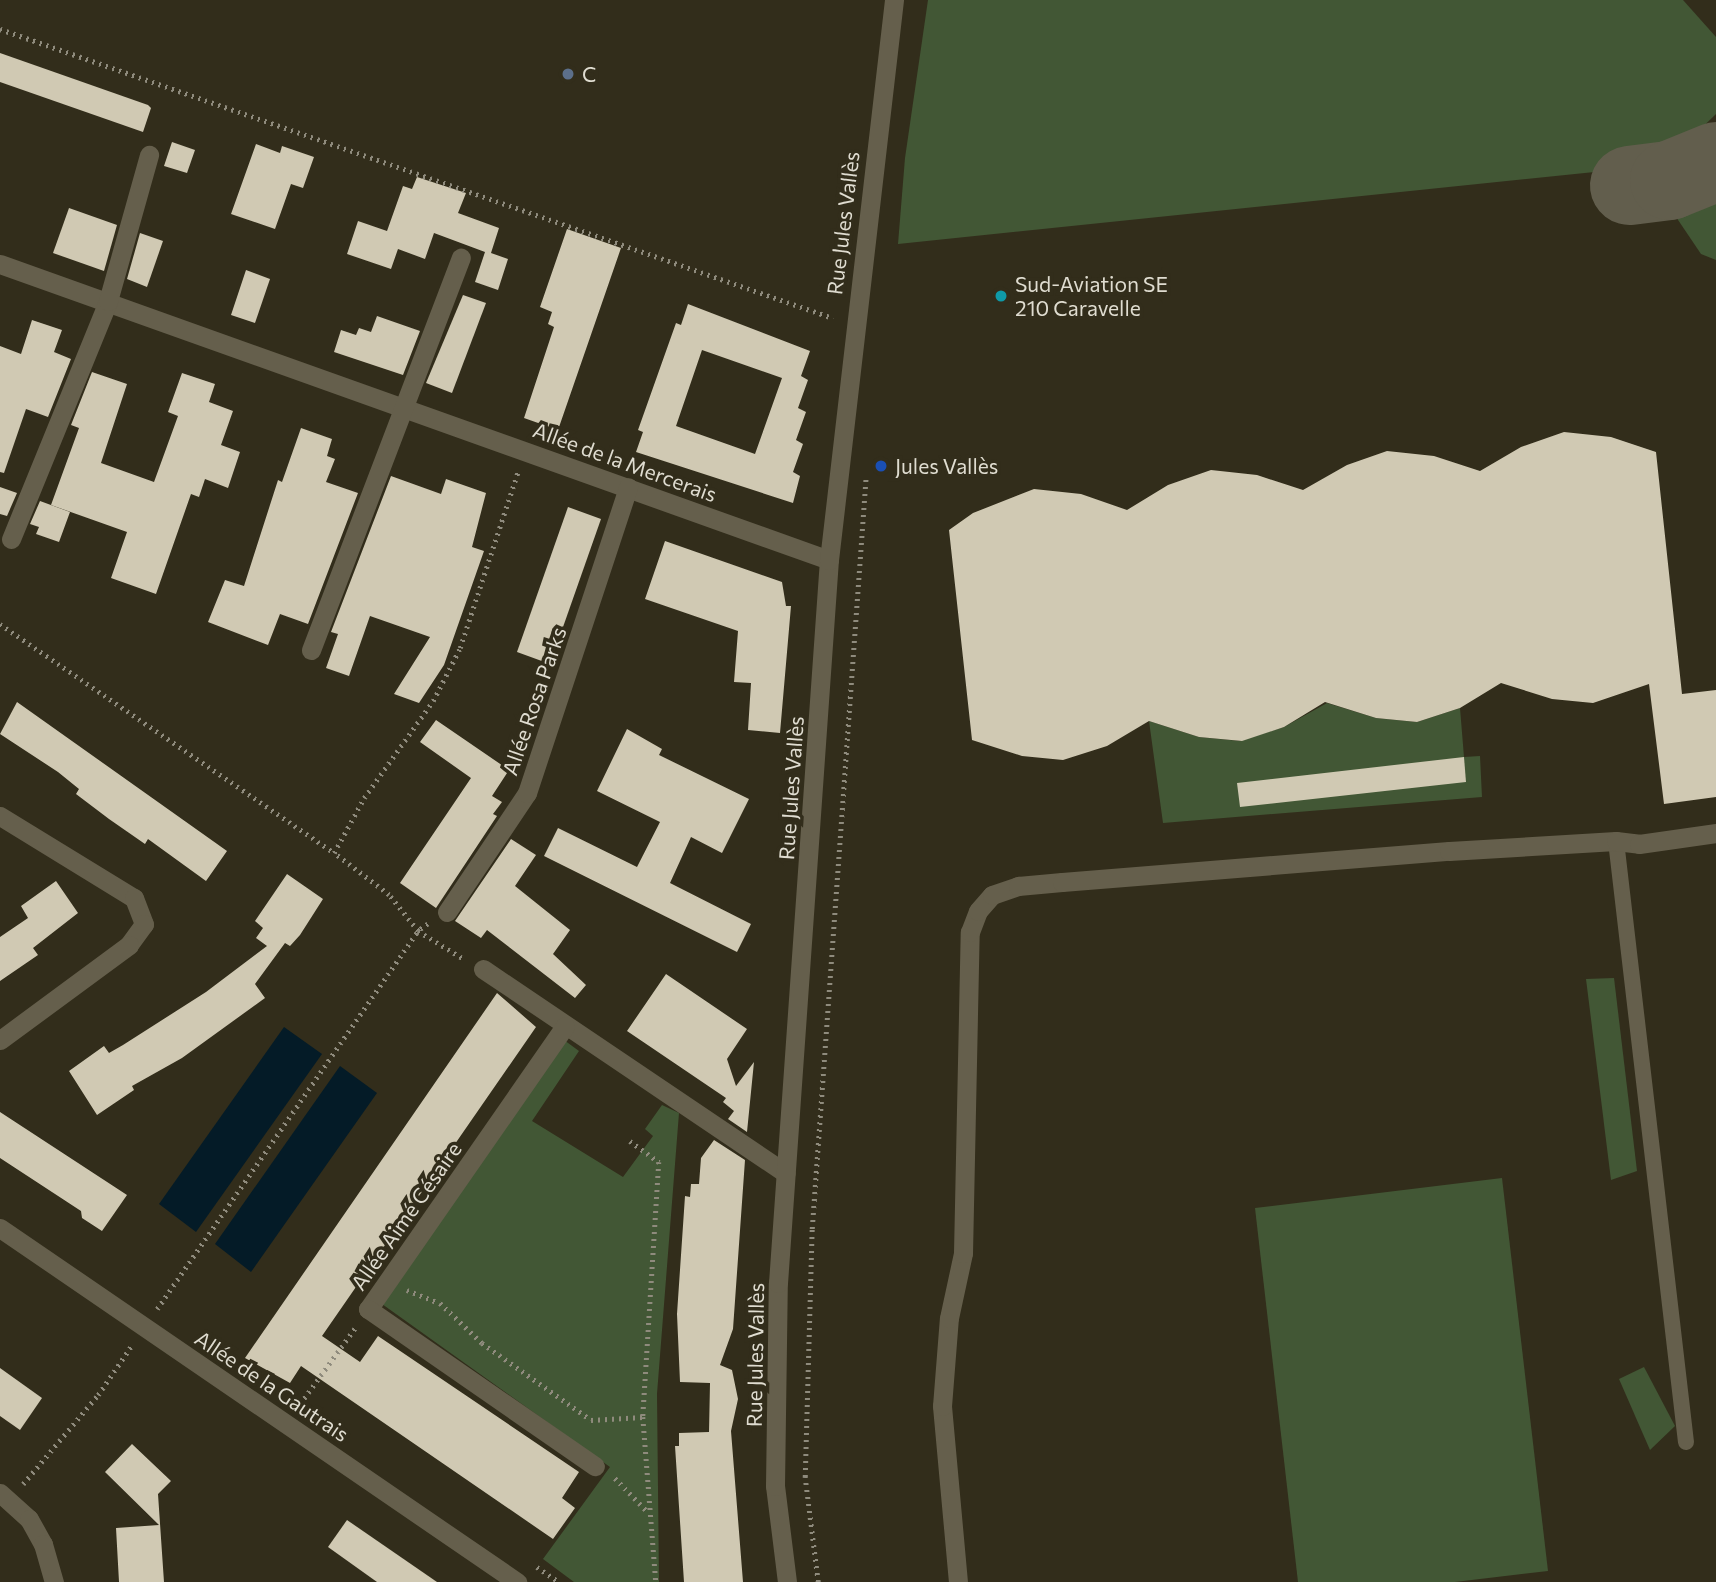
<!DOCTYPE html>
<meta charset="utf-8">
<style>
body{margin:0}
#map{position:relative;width:1716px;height:1582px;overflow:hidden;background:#322d1b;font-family:Commissioner,sans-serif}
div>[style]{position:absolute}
.green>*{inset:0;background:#425735}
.water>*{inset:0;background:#041b27}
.taxiway>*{height:79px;margin:-39.5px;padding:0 39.5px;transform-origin:39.5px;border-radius:39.5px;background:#625e4d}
.building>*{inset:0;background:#d0c9b3}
.path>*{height:4.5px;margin-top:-2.25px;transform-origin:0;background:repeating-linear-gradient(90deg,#8f8b7d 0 2px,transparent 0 7px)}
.service>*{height:16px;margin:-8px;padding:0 8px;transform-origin:8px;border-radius:8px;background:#655f4c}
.minor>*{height:19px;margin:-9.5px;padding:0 9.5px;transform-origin:9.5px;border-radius:9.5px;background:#655f4c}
.tertiary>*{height:19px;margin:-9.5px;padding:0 9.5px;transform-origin:9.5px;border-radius:9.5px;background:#655f4c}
.dots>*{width:19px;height:19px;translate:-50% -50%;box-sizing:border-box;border:4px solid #322d1b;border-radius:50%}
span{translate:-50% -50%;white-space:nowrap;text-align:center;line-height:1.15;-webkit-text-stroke:7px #322d1b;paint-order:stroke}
.poi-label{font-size:21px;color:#dfdcd0}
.left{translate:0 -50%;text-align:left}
.street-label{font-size:21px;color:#dfdcd0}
</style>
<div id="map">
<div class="green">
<i style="clip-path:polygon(928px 0,1683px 0,1716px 37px,1716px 114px,1677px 152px,1643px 167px,898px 244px,905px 158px)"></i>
<i style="clip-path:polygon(1716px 202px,1716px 260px,1701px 254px,1672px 211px)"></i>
<i style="clip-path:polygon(1327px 703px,1376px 718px,1417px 722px,1460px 708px,1464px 757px,1480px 756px,1482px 797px,1163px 823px,1149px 721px,1199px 737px,1240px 741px,1284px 727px)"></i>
<i style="clip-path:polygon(1614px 978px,1637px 1171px,1611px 1180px,1586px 979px)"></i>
<i style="clip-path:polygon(564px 1040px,579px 1051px,532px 1121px,623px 1177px,653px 1136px,645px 1129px,662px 1105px,679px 1113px,657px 1394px,659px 1582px,574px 1582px,543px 1559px,610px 1467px,382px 1304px)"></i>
<i style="clip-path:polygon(1502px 1178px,1548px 1571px,1455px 1582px,1298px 1582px,1255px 1208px)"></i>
<i style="clip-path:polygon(1644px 1367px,1675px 1426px,1650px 1450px,1619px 1379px)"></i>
</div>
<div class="water">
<i style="clip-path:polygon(284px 1027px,322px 1054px,196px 1232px,159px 1204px)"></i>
<i style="clip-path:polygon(340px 1066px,377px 1093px,251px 1272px,215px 1244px)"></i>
</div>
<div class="taxiway">
<i style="left:1629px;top:185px;width:40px;rotate:-7.1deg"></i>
<i style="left:1669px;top:180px;width:51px;rotate:-22deg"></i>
</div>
<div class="building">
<i style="clip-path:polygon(0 53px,148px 105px,151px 108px,143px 132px,0 82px)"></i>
<i style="clip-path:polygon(172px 142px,195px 150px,187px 173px,164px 166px)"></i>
<i style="clip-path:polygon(256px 144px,280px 153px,282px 146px,314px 157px,303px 188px,291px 184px,275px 229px,231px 214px)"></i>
<i style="clip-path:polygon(417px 177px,466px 193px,458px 213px,499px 228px,491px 253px,508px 259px,498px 290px,475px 282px,485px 252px,434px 233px,425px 259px,398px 249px,391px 269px,347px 254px,358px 221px,387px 231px,403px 186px,412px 189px)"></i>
<i style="clip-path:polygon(69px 208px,117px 225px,104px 271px,53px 253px)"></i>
<i style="clip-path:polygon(567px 229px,621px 248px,558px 430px,524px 418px,554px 327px,548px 324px,552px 312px,540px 307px)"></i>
<i style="clip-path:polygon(140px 233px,163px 241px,147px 287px,127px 279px)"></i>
<i style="clip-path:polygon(246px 270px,270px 279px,255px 323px,231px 315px)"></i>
<i style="clip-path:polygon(463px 295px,486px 303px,452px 393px,426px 383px)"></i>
<i style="clip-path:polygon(evenodd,688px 304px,810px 351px,801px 376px,808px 380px,798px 408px,806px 412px,796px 440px,803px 444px,793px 472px,800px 476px,793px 503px,636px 452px,643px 432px,638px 430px,676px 323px,681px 325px,688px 304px,702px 350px,782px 378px,755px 454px,676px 426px,702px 350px)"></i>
<i style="clip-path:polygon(377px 316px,420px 331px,403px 375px,334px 352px,341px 330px,356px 335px,359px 328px,371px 332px)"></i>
<i style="clip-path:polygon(32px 320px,62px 330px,54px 352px,71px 359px,48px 417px,26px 409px,4px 473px,0 472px,0 346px,21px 354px)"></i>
<i style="clip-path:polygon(92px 372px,127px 384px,101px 463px,154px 482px,178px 416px,168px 412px,182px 373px,215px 384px,209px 402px,233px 411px,221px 445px,240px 452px,228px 488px,205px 479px,199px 497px,191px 494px,156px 594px,111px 578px,127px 532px,51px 505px,79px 428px,71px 425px)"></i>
<i style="clip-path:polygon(301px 428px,332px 439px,327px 456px,335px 459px,326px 482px,358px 493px,308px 624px,280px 614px,268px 645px,208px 622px,225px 580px,244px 586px,278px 480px,282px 482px)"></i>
<i style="clip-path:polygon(1564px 432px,1611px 437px,1656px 452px,1682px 694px,1716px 690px,1716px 797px,1664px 804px,1649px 684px,1593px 703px,1552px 699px,1501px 683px,1460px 708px,1417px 722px,1376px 718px,1325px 702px,1284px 727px,1242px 741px,1199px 737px,1149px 721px,1107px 746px,1063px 760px,1022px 756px,972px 740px,949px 530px,973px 513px,1034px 489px,1081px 494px,1127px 510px,1168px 485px,1211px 470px,1257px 475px,1303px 490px,1347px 465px,1387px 451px,1434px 456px,1480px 471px,1521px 447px)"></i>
<i style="clip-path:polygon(391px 476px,441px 494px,446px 479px,486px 493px,472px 547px,484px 551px,444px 665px,419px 703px,394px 694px,430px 637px,370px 616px,349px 676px,326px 668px,338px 634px,331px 632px)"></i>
<i style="clip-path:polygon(0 487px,17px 493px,7px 516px,0 514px)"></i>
<i style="clip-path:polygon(40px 501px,70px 512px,59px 542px,36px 534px,39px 527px,30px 524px)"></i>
<i style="clip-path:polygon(568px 507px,601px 519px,550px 664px,517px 652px)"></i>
<i style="clip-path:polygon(665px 541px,782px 582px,786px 606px,791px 606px,780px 733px,748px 730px,751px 683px,734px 682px,738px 631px,645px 599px)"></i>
<i style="clip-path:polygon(17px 702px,227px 851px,206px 881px,148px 839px,145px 844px,109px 819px,76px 794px,79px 789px,58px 772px,0 734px)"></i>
<i style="clip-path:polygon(436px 720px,509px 770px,492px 796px,502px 802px,493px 814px,497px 816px,436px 908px,400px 883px,471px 778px,420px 742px)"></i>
<i style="clip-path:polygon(627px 729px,662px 749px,659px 755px,749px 799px,722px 853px,691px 837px,670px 883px,751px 924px,737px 952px,544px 856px,558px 828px,637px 867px,660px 822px,597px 791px)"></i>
<i style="clip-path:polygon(1464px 757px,1466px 782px,1240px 807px,1237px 783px)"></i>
<i style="clip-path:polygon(511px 839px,536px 855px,515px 886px,570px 930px,553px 954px,586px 985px,575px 998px,487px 930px,481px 938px,455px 921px)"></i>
<i style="clip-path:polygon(287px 874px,323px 899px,300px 935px,290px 946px,285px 943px,255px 984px,265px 998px,182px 1058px,132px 1086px,134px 1090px,97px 1115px,69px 1071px,104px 1046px,109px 1053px,123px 1045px,206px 992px,267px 946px,256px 938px,263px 928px,255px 921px)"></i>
<i style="clip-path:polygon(56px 881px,78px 913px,33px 948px,38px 955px,0 981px,0 937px,28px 918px,21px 906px)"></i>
<i style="clip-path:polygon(666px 974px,747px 1029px,727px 1059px,736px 1086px,754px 1062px,747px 1132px,728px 1119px,734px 1111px,723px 1102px,726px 1098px,627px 1031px)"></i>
<i style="clip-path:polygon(497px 993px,536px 1027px,322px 1336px,360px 1362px,378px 1336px,579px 1472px,562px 1498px,575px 1508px,553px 1539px,301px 1366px,290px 1383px,245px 1358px)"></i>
<i style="clip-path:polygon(0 1112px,127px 1195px,102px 1231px,82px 1218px,81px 1211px,0 1158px)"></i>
<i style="clip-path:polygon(714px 1140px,745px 1160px,733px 1329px,720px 1365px,732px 1370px,738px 1399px,731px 1431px,743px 1582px,684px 1582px,675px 1446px,679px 1446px,679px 1433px,709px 1432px,710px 1383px,680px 1382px,677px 1314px,685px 1196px,690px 1197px,691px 1184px,699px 1184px,701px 1158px)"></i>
<i style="clip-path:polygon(0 1368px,42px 1398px,20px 1430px,0 1416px)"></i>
<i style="clip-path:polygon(132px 1444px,171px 1481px,158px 1494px,164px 1582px,119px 1582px,116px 1528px,159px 1525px,105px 1472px)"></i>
<i style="clip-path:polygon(347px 1520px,437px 1582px,377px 1582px,328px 1547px)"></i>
</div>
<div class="path">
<i style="left:0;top:29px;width:882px;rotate:19.13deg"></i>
<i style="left:0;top:624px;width:405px;rotate:34.4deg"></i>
<i style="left:428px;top:924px;width:12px;rotate:145deg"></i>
<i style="left:418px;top:931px;width:46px;rotate:-128.9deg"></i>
<i style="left:389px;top:895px;width:69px;rotate:-142.6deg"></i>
<i style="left:334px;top:853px;width:63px;rotate:-61.4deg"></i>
<i style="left:364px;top:798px;width:119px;rotate:-54.6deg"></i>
<i style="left:433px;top:701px;width:59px;rotate:-63deg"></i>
<i style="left:460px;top:648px;width:185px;rotate:-71.8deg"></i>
<i style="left:630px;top:1141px;width:36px;rotate:36deg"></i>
<i style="left:659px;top:1162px;width:256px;rotate:93.6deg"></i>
<i style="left:643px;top:1417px;width:166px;rotate:85.5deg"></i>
<i style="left:407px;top:1290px;width:35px;rotate:22deg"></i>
<i style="left:440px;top:1303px;width:58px;rotate:43.6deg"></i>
<i style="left:482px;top:1343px;width:133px;rotate:35.2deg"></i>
<i style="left:591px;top:1420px;width:52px;rotate:-3.3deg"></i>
<i style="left:157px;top:1309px;width:459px;rotate:-55.4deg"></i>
<i style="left:418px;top:931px;width:54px;rotate:31.3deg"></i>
<i style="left:300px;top:1404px;width:94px;rotate:-54.1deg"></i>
<i style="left:615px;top:1478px;width:47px;rotate:45.9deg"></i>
<i style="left:23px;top:1484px;width:116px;rotate:-49.9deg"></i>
<i style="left:98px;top:1395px;width:60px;rotate:-55.8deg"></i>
<i style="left:537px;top:1567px;width:27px;rotate:34deg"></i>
<i style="left:818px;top:1582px;width:106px;rotate:-97.1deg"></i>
<i style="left:805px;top:1477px;width:248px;rotate:-88.4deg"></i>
<i style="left:812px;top:1229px;width:755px;rotate:-85.9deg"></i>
</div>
<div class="service">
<i style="left:1616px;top:841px;width:605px;rotate:83.36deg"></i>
</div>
<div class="minor">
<i style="left:0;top:264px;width:880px;rotate:19.65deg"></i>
<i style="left:11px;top:539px;width:257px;rotate:-67.8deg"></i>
<i style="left:108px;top:301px;width:152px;rotate:-74.3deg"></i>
<i style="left:311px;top:650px;width:420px;rotate:-69.1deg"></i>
<i style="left:0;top:816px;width:157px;rotate:31.5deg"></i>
<i style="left:134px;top:898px;width:28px;rotate:69deg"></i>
<i style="left:144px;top:924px;width:26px;rotate:126deg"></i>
<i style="left:129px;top:945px;width:160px;rotate:143.6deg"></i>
<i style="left:447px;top:912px;width:143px;rotate:-56.1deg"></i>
<i style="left:527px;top:793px;width:322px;rotate:-71.7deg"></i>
<i style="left:483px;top:969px;width:365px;rotate:34deg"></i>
<i style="left:565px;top:1026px;width:345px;rotate:124.8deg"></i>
<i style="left:368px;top:1309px;width:276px;rotate:34.7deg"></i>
<i style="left:0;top:1228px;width:627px;rotate:34.4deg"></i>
<i style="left:0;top:1493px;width:39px;rotate:42deg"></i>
<i style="left:29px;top:1519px;width:29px;rotate:61deg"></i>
<i style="left:43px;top:1544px;width:40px;rotate:74deg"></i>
<i style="left:958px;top:1582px;width:177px;rotate:-95.2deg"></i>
<i style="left:942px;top:1406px;width:88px;rotate:-85.5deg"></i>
<i style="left:949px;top:1318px;width:66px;rotate:-77.8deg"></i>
<i style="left:963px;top:1253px;width:321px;rotate:-88.8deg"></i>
<i style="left:970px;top:932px;width:22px;rotate:-69deg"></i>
<i style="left:978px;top:911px;width:21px;rotate:-49deg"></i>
<i style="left:992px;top:895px;width:28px;rotate:-19deg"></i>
<i style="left:1018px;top:886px;width:44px;rotate:-5.2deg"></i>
<i style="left:1062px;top:882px;width:388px;rotate:-4.6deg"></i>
<i style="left:1449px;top:851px;width:167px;rotate:-3.4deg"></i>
<i style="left:1616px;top:841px;width:23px;rotate:7deg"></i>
<i style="left:1639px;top:844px;width:78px;rotate:-8.1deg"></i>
</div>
<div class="tertiary">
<i style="left:787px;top:1582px;width:97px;rotate:-97.1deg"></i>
<i style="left:775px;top:1486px;width:203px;rotate:-89.2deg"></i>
<i style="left:778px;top:1283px;width:725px;rotate:-85.97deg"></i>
<i style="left:829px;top:560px;width:564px;rotate:-83.38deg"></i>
</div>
<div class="dots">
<i style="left:568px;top:74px;background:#5c6f8a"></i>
<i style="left:1001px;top:296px;background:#0f9aa8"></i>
<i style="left:881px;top:466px;background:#1a4fb4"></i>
</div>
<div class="poi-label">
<span class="left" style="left:582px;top:74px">C</span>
<span class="left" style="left:1015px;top:296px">Sud-Aviation SE<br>210 Caravelle</span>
<span class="left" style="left:895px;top:466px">Jules Vallès</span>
</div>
<div class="street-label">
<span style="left:843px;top:223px;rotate:-83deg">Rue Jules Vallès</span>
<span style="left:625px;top:462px;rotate:20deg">Allée de la Mercerais</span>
<span style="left:534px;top:701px;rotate:-71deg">Allée Rosa Parks</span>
<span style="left:791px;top:788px;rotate:-86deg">Rue Jules Vallès</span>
<span style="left:406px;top:1216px;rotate:-55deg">Allée Aimé Césaire</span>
<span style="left:755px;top:1355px;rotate:-89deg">Rue Jules Vallès</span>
<span style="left:272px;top:1386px;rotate:34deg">Allée de la Gautrais</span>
</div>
</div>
